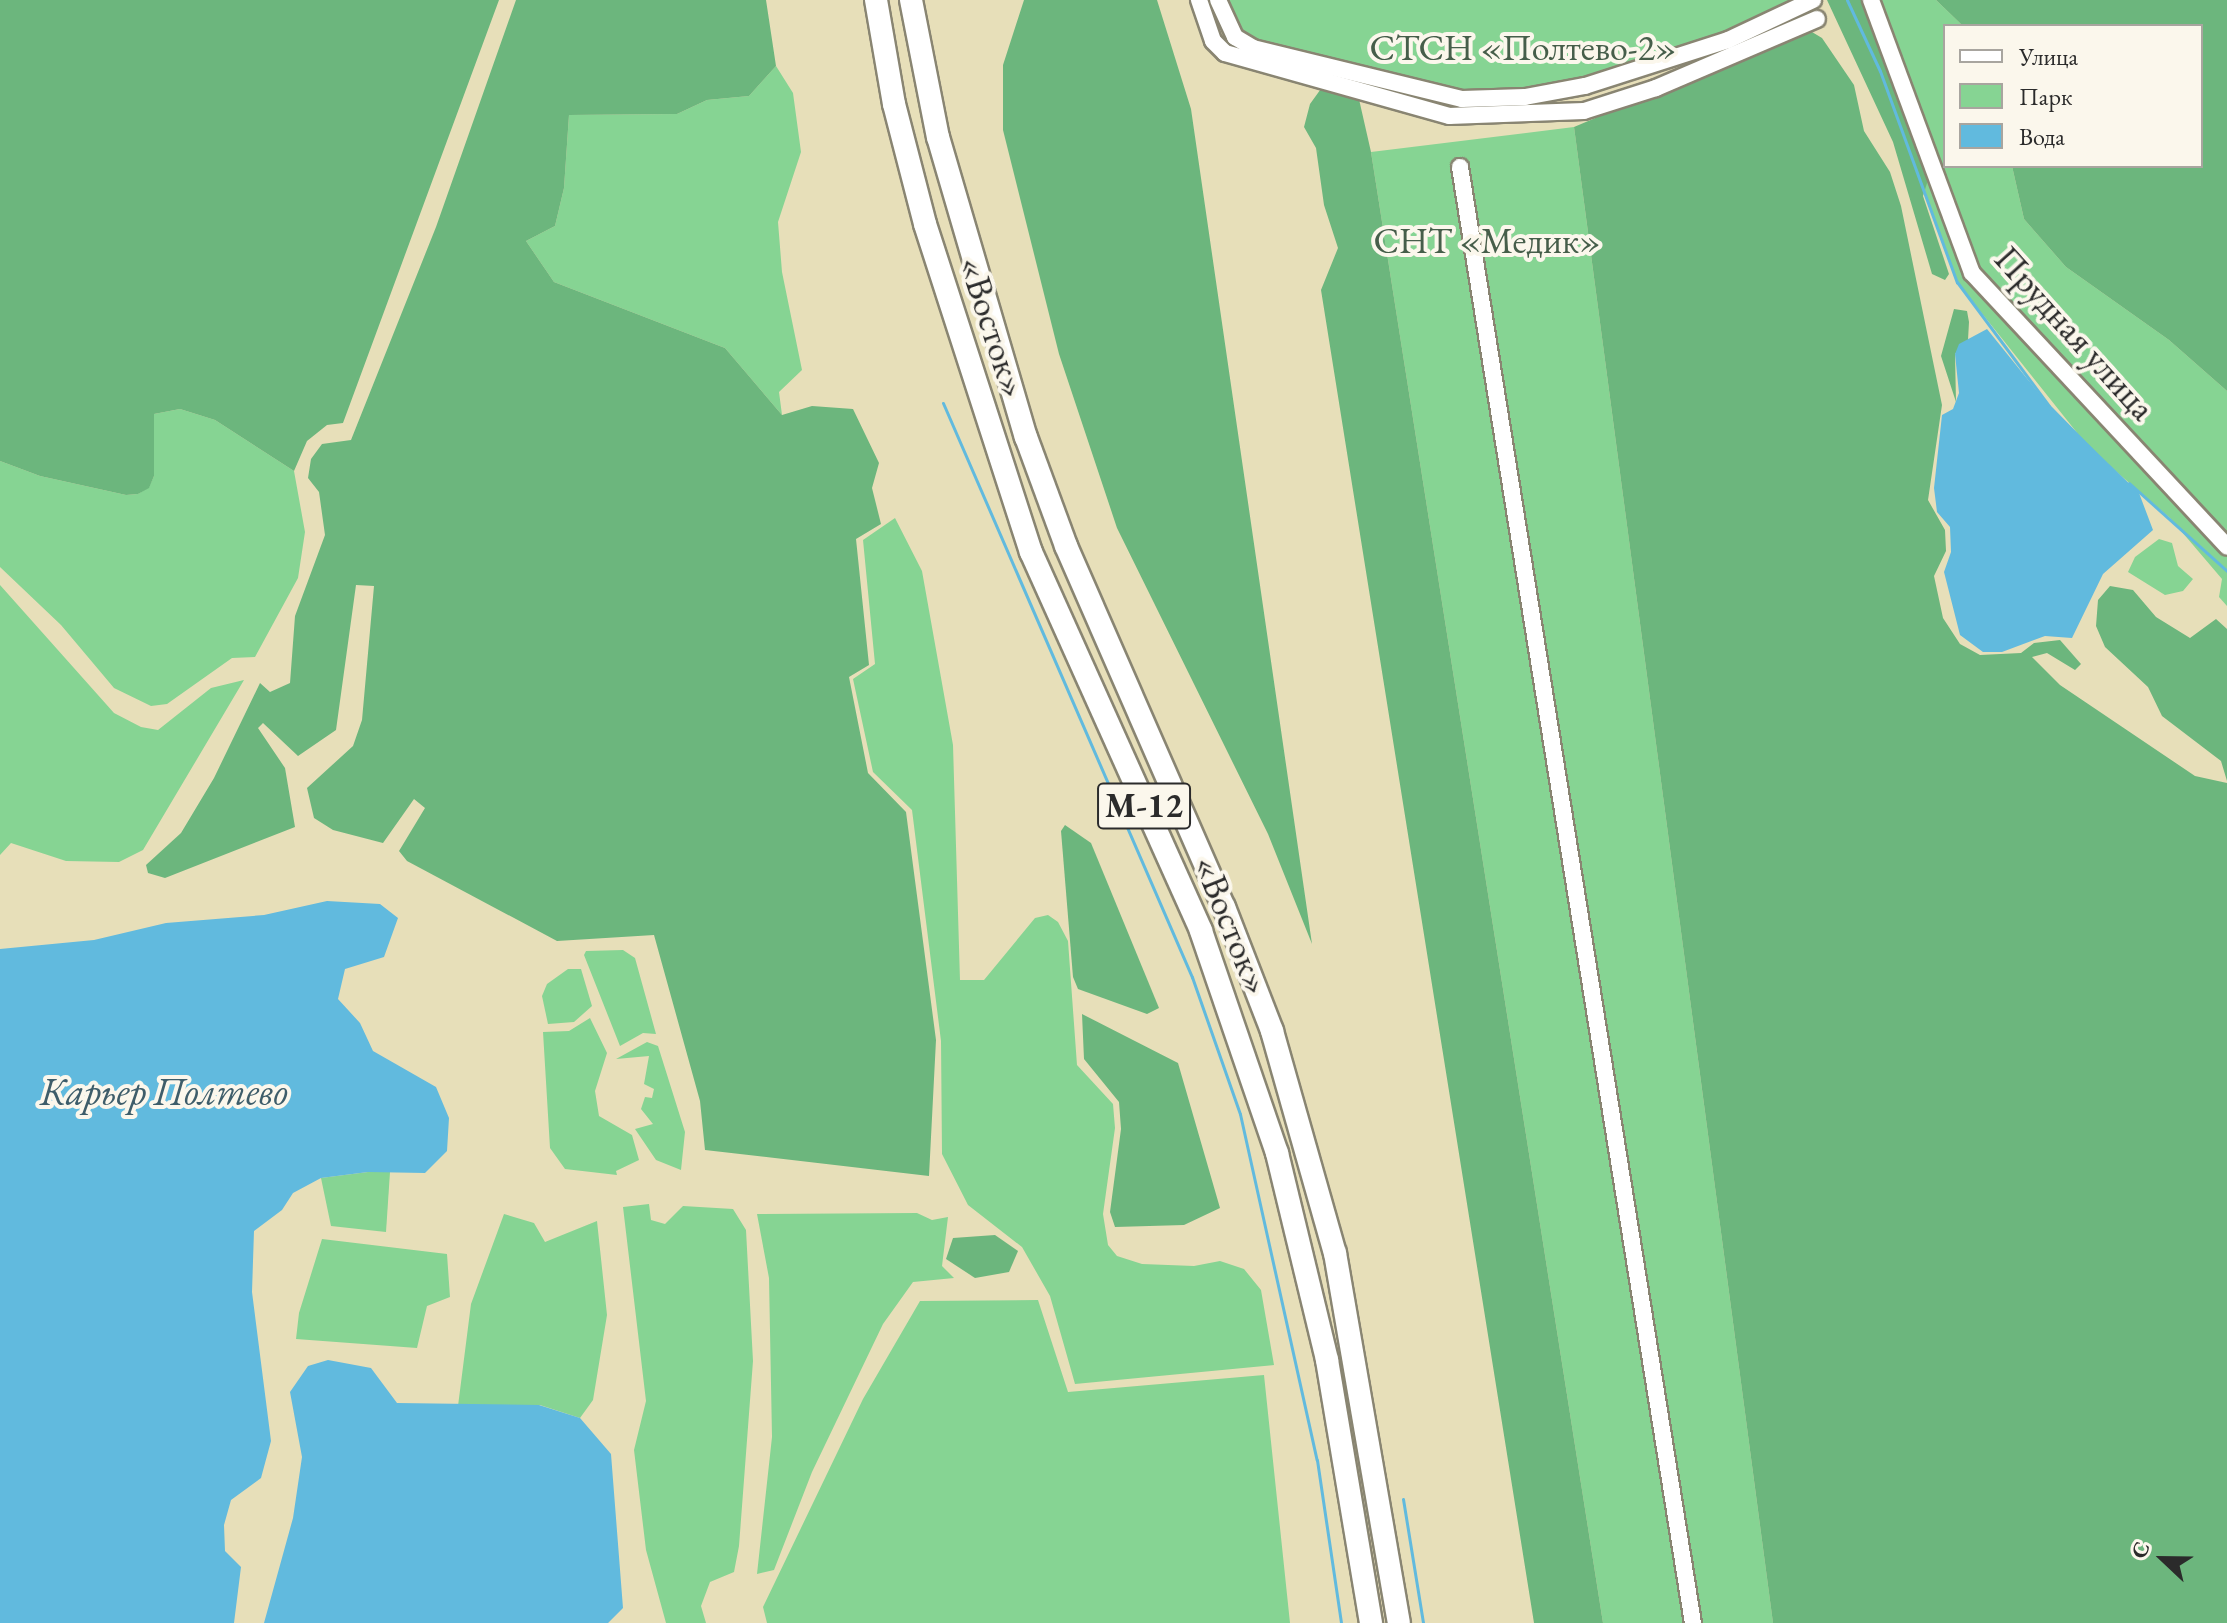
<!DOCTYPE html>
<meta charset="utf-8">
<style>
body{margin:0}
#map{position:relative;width:2227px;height:1623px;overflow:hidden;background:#e7dfb9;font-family:"EB Garamond",serif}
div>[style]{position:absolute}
.green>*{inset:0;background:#86d493}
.forest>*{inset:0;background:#6cb67d}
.water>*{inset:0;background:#61bade}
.stream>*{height:3px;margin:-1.5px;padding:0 1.5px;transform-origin:1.5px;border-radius:1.5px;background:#61bade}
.roads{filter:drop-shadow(2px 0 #898572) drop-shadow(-2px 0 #898572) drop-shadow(0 2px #898572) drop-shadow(0 -2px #898572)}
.minor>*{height:16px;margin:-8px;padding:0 8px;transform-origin:8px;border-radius:8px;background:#fff}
.highway>*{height:22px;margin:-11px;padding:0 11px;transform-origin:11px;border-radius:11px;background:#fff}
span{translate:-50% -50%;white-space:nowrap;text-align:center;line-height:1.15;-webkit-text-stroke:8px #fbf7ec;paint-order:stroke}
.shield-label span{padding:2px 6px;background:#fbf7ec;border:2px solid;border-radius:6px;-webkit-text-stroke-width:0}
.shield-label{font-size:34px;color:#2b2b2b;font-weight:700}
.park-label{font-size:36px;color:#465e4a}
.street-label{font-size:36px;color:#2b2b2b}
.water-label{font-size:38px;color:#3e5d6a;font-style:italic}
.legend{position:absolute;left:1943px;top:24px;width:260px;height:144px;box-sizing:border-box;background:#fbf7ec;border:2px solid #a8a59f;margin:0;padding:10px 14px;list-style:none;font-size:24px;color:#2b2b2b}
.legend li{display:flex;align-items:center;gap:16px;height:40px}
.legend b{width:40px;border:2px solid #a8a59f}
.north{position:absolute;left:2123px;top:1519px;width:80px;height:80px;-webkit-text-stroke:6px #fbf7ec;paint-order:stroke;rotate:292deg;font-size:22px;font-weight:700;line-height:32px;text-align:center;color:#2b2b2b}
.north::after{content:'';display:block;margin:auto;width:28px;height:36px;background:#2b2b2b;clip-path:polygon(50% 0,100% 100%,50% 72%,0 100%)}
</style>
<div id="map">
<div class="green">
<i style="clip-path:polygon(1218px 0,1815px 0,1627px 74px,1462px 99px,1253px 48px)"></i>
<i style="clip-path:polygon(1847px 0,1936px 0,1963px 26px,1945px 26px,1945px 166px,2012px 166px,2024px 219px,2066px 267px,2169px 340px,2227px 391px,2227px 606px,2219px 597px,2222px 579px,2170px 518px,2090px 449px,1957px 282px,1880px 71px)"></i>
<i style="clip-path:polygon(776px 66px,793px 93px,801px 152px,778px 222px,782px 272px,802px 370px,779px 392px,782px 415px,725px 348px,554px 282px,526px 241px,555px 226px,564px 188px,569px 115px,677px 114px,707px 100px,749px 96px)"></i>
<i style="clip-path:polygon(1574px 127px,1773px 1623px,1603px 1623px,1371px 152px)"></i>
<i style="clip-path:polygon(180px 409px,215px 420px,294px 471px,305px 532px,298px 578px,255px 657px,232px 658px,167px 704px,151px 706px,114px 688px,61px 625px,0 567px,0 461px,40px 476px,126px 495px,138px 494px,149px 487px,154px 476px,154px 414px)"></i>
<i style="clip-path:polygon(895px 518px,922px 571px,953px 745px,960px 980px,984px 980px,1035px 918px,1048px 915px,1058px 922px,1068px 941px,1077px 1065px,1113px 1104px,1115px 1128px,1103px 1214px,1108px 1245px,1117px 1256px,1142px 1264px,1194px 1266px,1220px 1261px,1244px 1269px,1261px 1290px,1274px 1365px,1075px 1384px,1050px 1296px,1022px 1247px,968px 1205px,942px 1154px,941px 1041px,912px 810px,873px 772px,853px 679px,875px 664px,863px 540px)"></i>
<i style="clip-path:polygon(2159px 539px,2172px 543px,2178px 566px,2193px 579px,2183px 591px,2165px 595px,2128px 572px,2135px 557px)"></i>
<i style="clip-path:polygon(0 585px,114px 713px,141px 727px,158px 730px,211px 688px,244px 680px,143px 850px,119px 862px,66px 861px,11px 843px,0 855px)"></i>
<i style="clip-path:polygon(623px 950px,635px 958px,656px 1034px,643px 1033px,620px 1046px,584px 955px,586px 951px)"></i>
<i style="clip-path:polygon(568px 969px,581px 969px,592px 1006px,574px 1022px,548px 1024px,542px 996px,547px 984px)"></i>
<i style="clip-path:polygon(590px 1018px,607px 1053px,595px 1091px,599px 1116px,632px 1135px,639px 1160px,616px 1171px,617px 1175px,565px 1169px,550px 1148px,543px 1032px,569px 1031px)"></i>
<i style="clip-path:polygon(647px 1042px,658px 1046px,685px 1132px,681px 1170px,656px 1160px,635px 1129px,653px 1124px,641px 1109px,645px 1097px,652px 1098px,654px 1089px,644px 1084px,649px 1056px,616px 1059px)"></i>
<i style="clip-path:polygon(368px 1172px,390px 1172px,386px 1232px,331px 1226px,321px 1178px)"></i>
<i style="clip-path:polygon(649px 1204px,651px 1220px,665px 1224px,683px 1206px,733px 1209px,746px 1230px,753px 1361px,739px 1546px,734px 1572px,710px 1582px,701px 1606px,706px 1623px,666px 1623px,646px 1550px,634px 1450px,646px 1401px,623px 1207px)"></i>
<i style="clip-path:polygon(917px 1213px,932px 1220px,948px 1217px,942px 1266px,954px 1278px,913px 1282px,883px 1324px,812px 1472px,774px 1570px,757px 1574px,772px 1437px,769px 1278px,757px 1214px)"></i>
<i style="clip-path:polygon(504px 1214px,534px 1223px,545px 1242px,597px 1221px,607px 1315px,593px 1400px,580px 1418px,540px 1405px,458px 1406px,471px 1304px)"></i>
<i style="clip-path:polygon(322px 1239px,447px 1254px,450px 1297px,427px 1306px,417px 1348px,296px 1339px,299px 1313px)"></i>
<i style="clip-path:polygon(1038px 1300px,1068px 1392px,1264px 1375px,1290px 1623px,767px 1623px,763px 1607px,863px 1399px,920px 1301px)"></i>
</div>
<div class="forest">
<i style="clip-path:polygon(0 0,499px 0,343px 423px,327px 425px,307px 441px,294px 471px,215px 420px,180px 409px,154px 414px,154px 476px,149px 488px,138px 494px,126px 495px,40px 476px,0 461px)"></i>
<i style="clip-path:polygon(516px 0,766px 0,776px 66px,749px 96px,707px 100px,677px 114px,569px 115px,564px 188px,555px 226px,526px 241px,554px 282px,725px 348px,782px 415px,812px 406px,853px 409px,879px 463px,872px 488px,881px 524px,856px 539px,869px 665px,849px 677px,868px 773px,906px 812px,936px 1040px,929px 1176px,705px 1150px,700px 1101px,654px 935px,557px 941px,407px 861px,399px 851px,425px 808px,414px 799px,383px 843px,333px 830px,314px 818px,307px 788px,353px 746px,362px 720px,374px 586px,356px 585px,336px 730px,298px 756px,263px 723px,258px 728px,285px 768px,295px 827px,165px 878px,148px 873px,146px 865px,181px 833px,214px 778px,260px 683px,270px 692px,290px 683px,295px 616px,325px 535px,319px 492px,308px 478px,311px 459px,322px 444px,351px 440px,436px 227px)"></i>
<i style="clip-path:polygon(1024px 0,1157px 0,1191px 109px,1312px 944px,1268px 834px,1117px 528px,1059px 354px,1003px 130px,1003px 65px)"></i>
<i style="clip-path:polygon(1827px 0,1863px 0,1869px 13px,1928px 180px,1923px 196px,1949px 274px,1945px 280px,1932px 274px,1893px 142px)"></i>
<i style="clip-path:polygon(1936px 0,2227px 0,2227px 391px,2169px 340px,2066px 267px,2024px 219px,2012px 166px,2201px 166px,2201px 26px,1963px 26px)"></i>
<i style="clip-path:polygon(1807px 29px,1822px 38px,1854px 85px,1864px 131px,1890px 172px,1901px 206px,1942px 405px,1928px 500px,1945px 530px,1946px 551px,1934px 576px,1943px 618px,1960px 644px,1980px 655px,2021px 653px,2034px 643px,2060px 640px,2081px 664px,2075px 670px,2047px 653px,2032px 657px,2060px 685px,2195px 776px,2227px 783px,2227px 1623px,1773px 1623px,1574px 127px)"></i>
<i style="clip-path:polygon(1323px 86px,1356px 86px,1371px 152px,1603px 1623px,1534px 1623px,1321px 290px,1338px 248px,1324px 205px,1316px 148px,1304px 127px,1310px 104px)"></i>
<i style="clip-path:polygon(1954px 309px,1967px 311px,1969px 322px,1968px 340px,1955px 354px,1956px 402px,1941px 356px)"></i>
<i style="clip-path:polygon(2110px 586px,2133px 590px,2156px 617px,2190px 638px,2216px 619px,2227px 629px,2227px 781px,2221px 761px,2162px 716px,2148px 687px,2105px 647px,2096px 626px,2098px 600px)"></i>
<i style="clip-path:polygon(1065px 825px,1091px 843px,1159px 1008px,1147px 1014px,1078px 989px,1073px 977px,1061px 831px)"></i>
<i style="clip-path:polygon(1082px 1014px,1178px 1063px,1220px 1208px,1184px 1225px,1115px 1227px,1110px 1212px,1121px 1129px,1119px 1102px,1084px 1059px)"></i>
<i style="clip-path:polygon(995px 1235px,1018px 1251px,1009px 1272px,975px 1278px,946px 1259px,953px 1238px)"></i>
</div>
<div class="water">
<i style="clip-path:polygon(1987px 329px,2049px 406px,2139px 493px,2153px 530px,2103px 574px,2072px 638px,2045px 636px,2002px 652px,1983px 652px,1960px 635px,1944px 572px,1951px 552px,1950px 527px,1937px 512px,1934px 488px,1942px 415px,1953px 409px,1959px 393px,1955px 354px,1959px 344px)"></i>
<i style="clip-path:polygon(327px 901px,380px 904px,398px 918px,384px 957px,345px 969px,338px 999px,360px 1023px,373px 1051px,436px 1087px,449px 1118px,447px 1151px,425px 1173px,368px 1172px,321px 1178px,293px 1193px,282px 1210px,254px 1231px,252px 1292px,271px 1441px,261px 1478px,231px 1500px,224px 1525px,225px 1551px,241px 1567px,234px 1623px,0 1623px,0 949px,94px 940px,166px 923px,264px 915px)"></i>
<i style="clip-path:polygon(328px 1360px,371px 1368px,397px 1403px,539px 1405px,580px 1418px,611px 1454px,623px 1608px,608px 1623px,264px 1623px,293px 1518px,302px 1457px,290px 1392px,308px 1366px)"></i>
</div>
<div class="stream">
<i style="left:1847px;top:0;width:78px;rotate:65.1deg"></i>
<i style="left:1880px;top:71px;width:225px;rotate:70deg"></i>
<i style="left:1957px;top:282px;width:154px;rotate:53.4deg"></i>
<i style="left:2049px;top:406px;width:67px;rotate:45.6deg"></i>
<i style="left:943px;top:403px;width:626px;rotate:66.55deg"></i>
<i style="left:1192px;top:977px;width:145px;rotate:70.7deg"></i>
<i style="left:1240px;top:1114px;width:354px;rotate:77.5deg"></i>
<i style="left:1317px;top:1460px;width:165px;rotate:81.6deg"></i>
<i style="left:2129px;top:483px;width:132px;rotate:41.9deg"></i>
<i style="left:1403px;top:1499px;width:126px;rotate:80.8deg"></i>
</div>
<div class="roads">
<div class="minor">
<i style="left:1199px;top:0;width:43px;rotate:71.1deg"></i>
<i style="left:1213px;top:41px;width:17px;rotate:45deg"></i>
<i style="left:1225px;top:53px;width:233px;rotate:15.7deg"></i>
<i style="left:1449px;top:116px;width:135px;rotate:-2.1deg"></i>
<i style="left:1584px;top:111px;width:76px;rotate:-17.7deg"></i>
<i style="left:1656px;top:88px;width:175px;rotate:-23.2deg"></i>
<i style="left:1218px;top:0;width:41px;rotate:65.3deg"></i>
<i style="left:1235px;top:37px;width:21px;rotate:31deg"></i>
<i style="left:1253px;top:48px;width:215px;rotate:13.7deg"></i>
<i style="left:1462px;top:99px;width:63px;rotate:-1.8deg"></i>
<i style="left:1525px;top:97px;width:61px;rotate:-10.4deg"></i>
<i style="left:1585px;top:86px;width:150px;rotate:-17.8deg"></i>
<i style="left:1728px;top:40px;width:94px;rotate:-25.2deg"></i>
<i style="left:1871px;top:0;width:291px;rotate:69.7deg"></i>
<i style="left:1972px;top:273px;width:374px;rotate:47deg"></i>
<i style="left:1460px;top:167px;width:1475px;rotate:80.91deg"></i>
</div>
<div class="highway">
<i style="left:876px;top:0;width:106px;rotate:80.2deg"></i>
<i style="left:894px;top:104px;width:124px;rotate:75.5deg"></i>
<i style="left:925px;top:224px;width:345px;rotate:72.1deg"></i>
<i style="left:1031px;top:552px;width:415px;rotate:65.8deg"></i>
<i style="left:1201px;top:931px;width:235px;rotate:71.1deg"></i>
<i style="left:1277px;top:1153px;width:213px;rotate:76.4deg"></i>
<i style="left:1327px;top:1360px;width:267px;rotate:80.5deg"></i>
<i style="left:911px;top:0;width:140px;rotate:78.9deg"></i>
<i style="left:938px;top:137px;width:313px;rotate:73.7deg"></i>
<i style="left:1026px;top:437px;width:116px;rotate:69.8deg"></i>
<i style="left:1066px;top:546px;width:394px;rotate:66.4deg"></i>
<i style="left:1224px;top:907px;width:133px;rotate:68.8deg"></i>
<i style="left:1272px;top:1031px;width:231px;rotate:74.2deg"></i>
<i style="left:1335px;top:1253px;width:375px;rotate:80.2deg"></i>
</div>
</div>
<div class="shield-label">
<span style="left:1144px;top:806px">М-12</span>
</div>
<div class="park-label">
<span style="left:1523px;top:48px">СТСН «Полтево-2»</span>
<span style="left:1487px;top:241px">СНТ «Медик»</span>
</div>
<div class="street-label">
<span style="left:993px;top:327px;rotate:72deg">«Восток»</span>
<span style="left:2075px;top:333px;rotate:48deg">Прудная улица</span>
<span style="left:1232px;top:925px;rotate:68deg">«Восток»</span>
</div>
<div class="water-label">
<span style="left:164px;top:1091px">Карьер Полтево</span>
</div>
<ul class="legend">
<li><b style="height:10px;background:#fff"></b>Улица</li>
<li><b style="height:22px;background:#86d493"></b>Парк</li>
<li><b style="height:22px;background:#61bade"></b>Вода</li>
</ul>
<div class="north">С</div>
</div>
